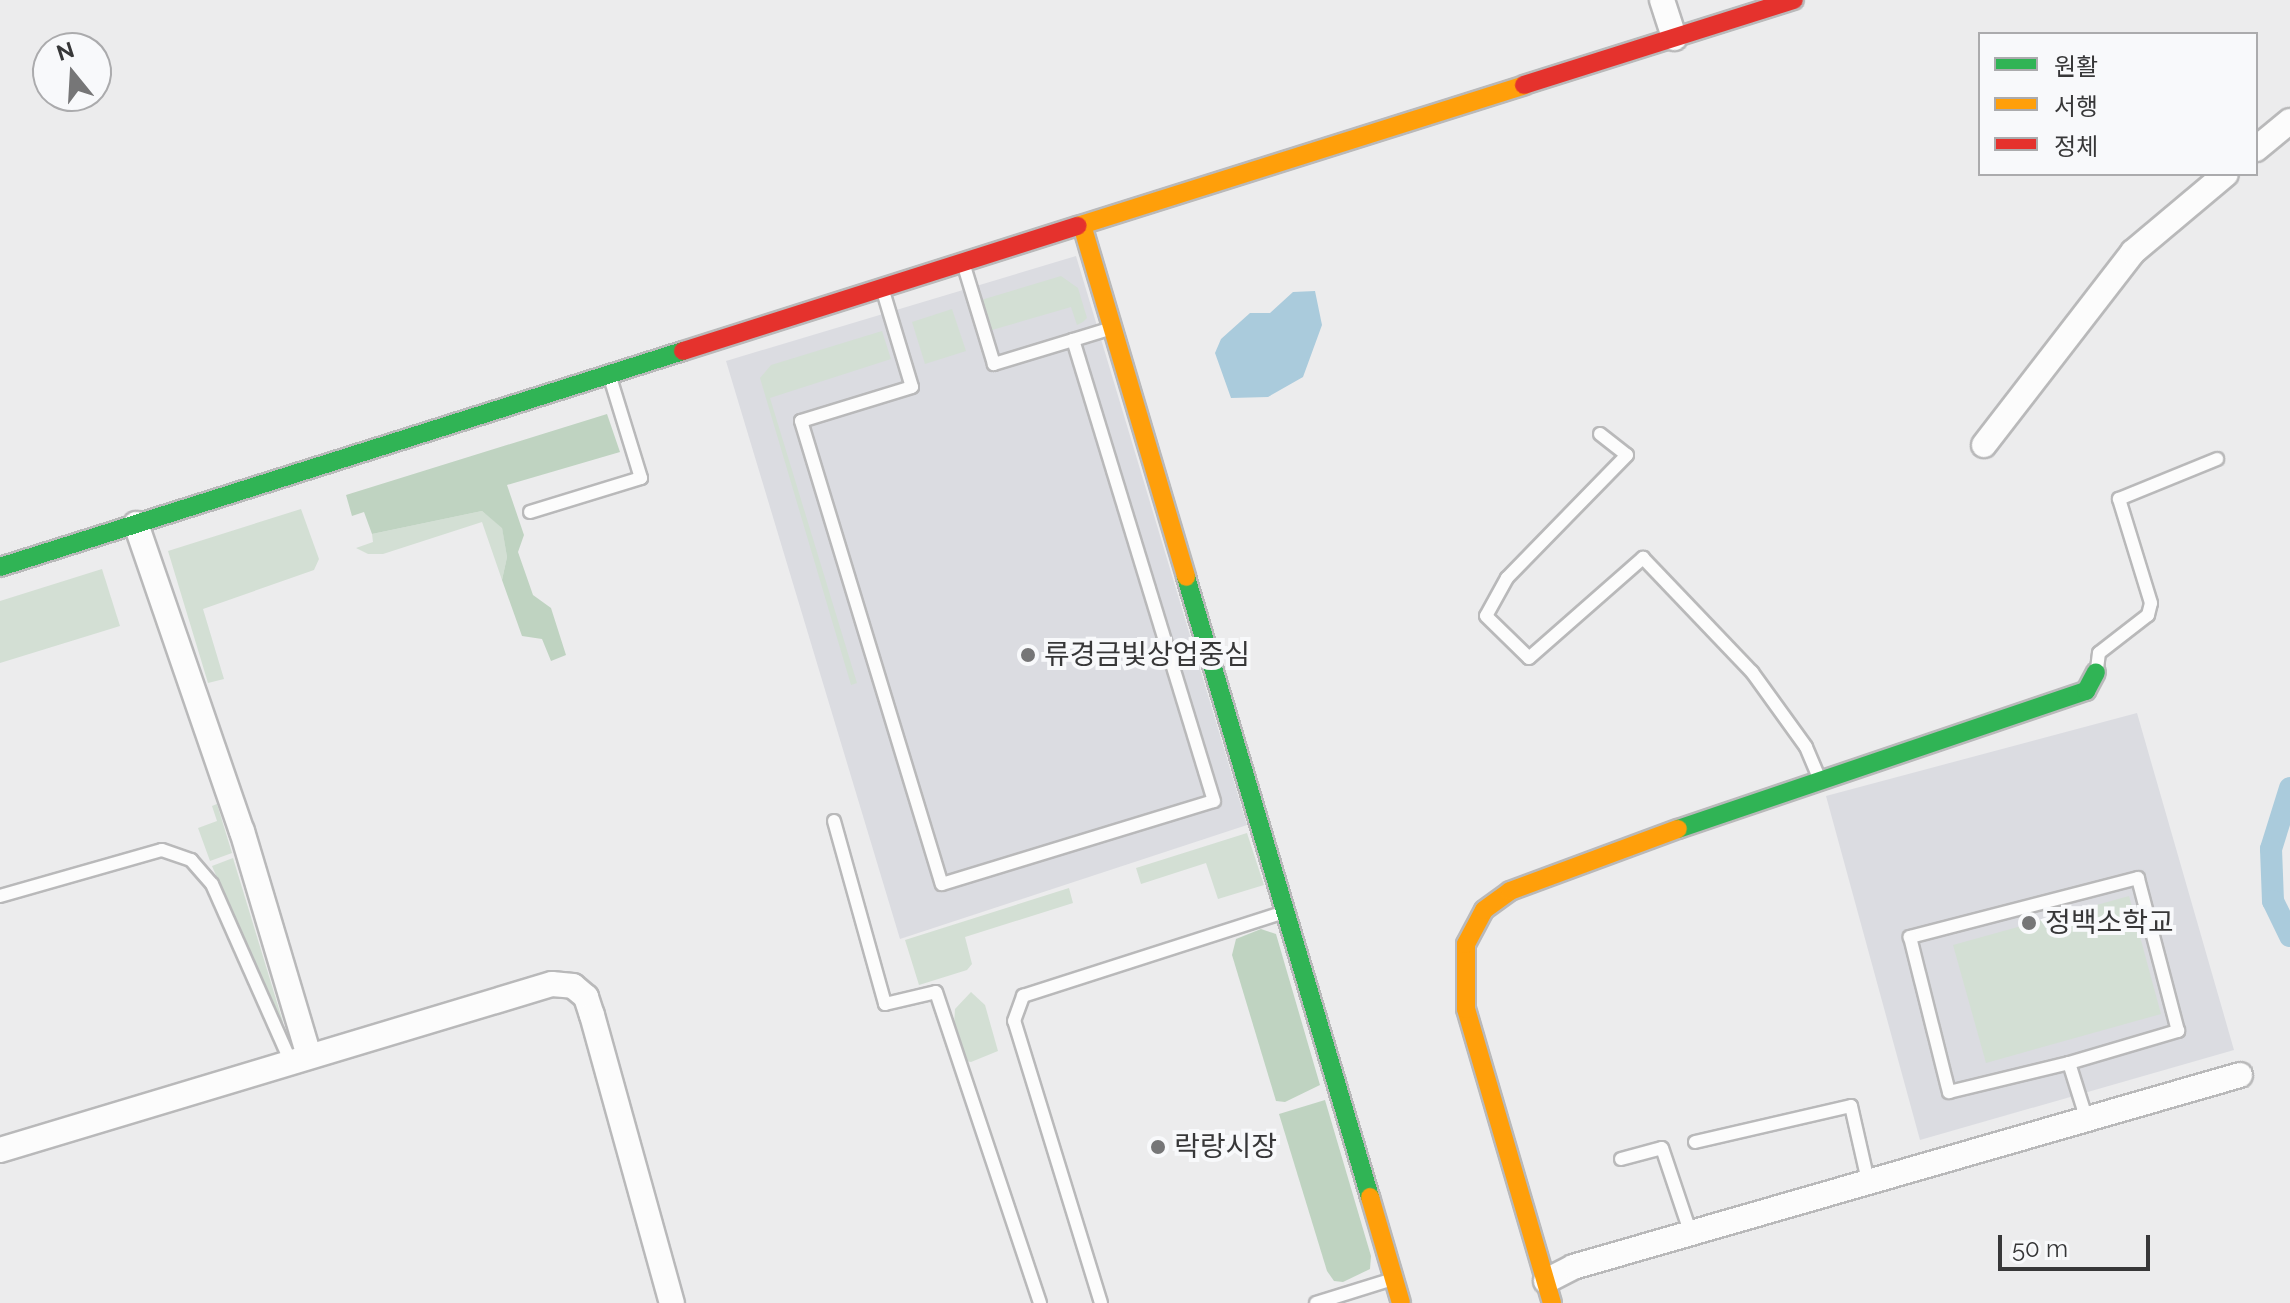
<!DOCTYPE html>
<meta charset="utf-8">
<style>
body{margin:0}
#map{position:relative;width:2290px;height:1303px;overflow:hidden;background:#ececed;font-family:Raleway,"Noto Sans KR",sans-serif}
div>[style]{position:absolute}
.built>*{inset:0;background:#dbdce1}
.green>*{inset:0;background:#d3dfd4}
.forest>*{inset:0;background:#bfd3c1}
.water>*{inset:0;background:#aacbdc}
.canal>*{height:22px;margin:-11px;padding:0 11px;transform-origin:11px;border-radius:11px;background:#aacbdc}
.roads{filter:drop-shadow(2px 0 #b9b9ba) drop-shadow(-2px 0 #b9b9ba) drop-shadow(0 2px #b9b9ba) drop-shadow(0 -2px #b9b9ba)}
.lane>*{height:12px;margin:-6px;padding:0 6px;transform-origin:6px;border-radius:6px;background:#fcfcfc}
.street>*{height:24px;margin:-12px;padding:0 12px;transform-origin:12px;border-radius:12px;background:#fcfcfc}
.fast>*{height:18px;margin:-9px;padding:0 9px;transform-origin:9px;border-radius:9px;background:#30b455}
.slow>*{height:18px;margin:-9px;padding:0 9px;transform-origin:9px;border-radius:9px;background:#ff9f0a}
.jam>*{height:18px;margin:-9px;padding:0 9px;transform-origin:9px;border-radius:9px;background:#e5322d}
.dots>*{width:22px;height:22px;translate:-50% -50%;box-sizing:border-box;border:4px solid #f8f9fb;border-radius:50%}
span{translate:-50% -50%;white-space:nowrap;text-align:center;line-height:1.15;-webkit-text-stroke:8px #f8f9fb;paint-order:stroke}
.poi-label{font-size:28px;color:#373738}
.left{translate:0 -50%;text-align:left}
.legend{position:absolute;left:1978px;top:32px;width:280px;height:144px;box-sizing:border-box;background:#f8f9fb;border:2px solid #ababad;margin:0;padding:10px 14px;list-style:none;font-size:24px;color:#373738}
.legend li{display:flex;align-items:center;gap:16px;height:40px}
.legend b{width:40px;border:2px solid #ababad}
.north{position:absolute;left:32px;top:32px;width:80px;height:80px;box-sizing:border-box;background:#f8f9fb;border:2px solid #ababad;border-radius:50%;rotate:342deg;font-size:22px;font-weight:700;line-height:32px;text-align:center;color:#373738}
.north::after{content:'';display:block;margin:auto;width:28px;height:36px;background:#767677;clip-path:polygon(50% 0,100% 100%,50% 72%,0 100%)}
.scale{position:absolute;left:1998px;top:1235px;width:152px;height:36px;box-sizing:border-box;border:4px solid #373738;border-top:0;padding-left:10px;font-size:24px;line-height:28px;white-space:nowrap;color:#373738;-webkit-text-stroke:6px #f8f9fb;paint-order:stroke}
</style>
<div id="map">
<div class="built">
<i style="clip-path:polygon(1076px 256px,1247px 825px,900px 939px,726px 361px)"></i>
<i style="clip-path:polygon(2137px 713px,2234px 1050px,1920px 1140px,1826px 796px)"></i>
</div>
<div class="green">
<i style="clip-path:polygon(1061px 276px,1078px 288px,1087px 318px,1083px 322px,1077px 325px,1071px 307px,992px 330px,981px 300px)"></i>
<i style="clip-path:polygon(952px 309px,966px 351px,925px 364px,912px 322px)"></i>
<i style="clip-path:polygon(882px 331px,891px 359px,770px 398px,857px 683px,851px 685px,760px 378px,771px 365px)"></i>
<i style="clip-path:polygon(301px 509px,319px 559px,314px 570px,203px 609px,224px 679px,208px 683px,168px 551px)"></i>
<i style="clip-path:polygon(482px 511px,502px 527px,507px 557px,502px 580px,482px 522px,383px 554px,368px 554px,356px 548px,373px 542px,372px 534px)"></i>
<i style="clip-path:polygon(102px 569px,120px 626px,0 663px,0 601px)"></i>
<i style="clip-path:polygon(217px 804px,232px 853px,210px 861px,198px 828px,217px 821px,212px 806px)"></i>
<i style="clip-path:polygon(1247px 833px,1264px 885px,1218px 899px,1206px 863px,1141px 884px,1136px 868px)"></i>
<i style="clip-path:polygon(233px 858px,283px 1022px,281px 1028px,212px 866px)"></i>
<i style="clip-path:polygon(1069px 888px,1073px 903px,965px 937px,972px 964px,967px 970px,919px 985px,905px 940px)"></i>
<i style="clip-path:polygon(2129px 896px,2161px 1014px,1986px 1063px,1953px 945px)"></i>
<i style="clip-path:polygon(971px 992px,985px 1005px,998px 1051px,971px 1062px,965px 1061px,954px 1025px,955px 1009px)"></i>
</div>
<div class="forest">
<i style="clip-path:polygon(607px 414px,620px 452px,507px 485px,524px 535px,518px 552px,533px 595px,551px 608px,566px 655px,551px 661px,542px 639px,522px 636px,502px 580px,507px 557px,502px 528px,482px 511px,372px 534px,364px 512px,352px 516px,346px 495px)"></i>
<i style="clip-path:polygon(1261px 929px,1276px 934px,1320px 1085px,1285px 1102px,1276px 1101px,1232px 955px,1236px 939px)"></i>
<i style="clip-path:polygon(1325px 1100px,1371px 1256px,1370px 1269px,1343px 1282px,1334px 1281px,1327px 1271px,1279px 1114px)"></i>
</div>
<div class="water">
<i style="clip-path:polygon(1315px 291px,1322px 325px,1303px 377px,1268px 397px,1231px 398px,1215px 353px,1221px 339px,1250px 313px,1270px 313px,1293px 292px)"></i>
</div>
<div class="canal">
<i style="left:2290px;top:788px;width:64px;rotate:107.3deg"></i>
<i style="left:2271px;top:849px;width:52px;rotate:87.8deg"></i>
<i style="left:2273px;top:901px;width:39px;rotate:64deg"></i>
</div>
<div class="roads">
<div class="lane">
<i style="left:883px;top:291px;width:100px;rotate:73.2deg"></i>
<i style="left:912px;top:387px;width:116px;rotate:163deg"></i>
<i style="left:801px;top:421px;width:484px;rotate:73.1deg"></i>
<i style="left:942px;top:884px;width:284px;rotate:-17deg"></i>
<i style="left:1214px;top:801px;width:482px;rotate:-107deg"></i>
<i style="left:1073px;top:340px;width:83px;rotate:163.1deg"></i>
<i style="left:994px;top:364px;width:102px;rotate:-107deg"></i>
<i style="left:1073px;top:340px;width:41px;rotate:-17.1deg"></i>
<i style="left:1600px;top:434px;width:34px;rotate:38deg"></i>
<i style="left:1627px;top:455px;width:172px;rotate:134.3deg"></i>
<i style="left:1507px;top:578px;width:43px;rotate:118.9deg"></i>
<i style="left:1486px;top:616px;width:60px;rotate:44.3deg"></i>
<i style="left:1529px;top:658px;width:152px;rotate:-41.3deg"></i>
<i style="left:1643px;top:558px;width:158px;rotate:46.3deg"></i>
<i style="left:1752px;top:672px;width:92px;rotate:54.2deg"></i>
<i style="left:1806px;top:747px;width:34px;rotate:67deg"></i>
<i style="left:530px;top:512px;width:116px;rotate:-17deg"></i>
<i style="left:641px;top:478px;width:106px;rotate:-107.1deg"></i>
<i style="left:2097px;top:669px;width:16px;rotate:-83deg"></i>
<i style="left:2099px;top:653px;width:62px;rotate:-37.8deg"></i>
<i style="left:2148px;top:615px;width:12px;rotate:-76deg"></i>
<i style="left:2151px;top:603px;width:109px;rotate:-107.1deg"></i>
<i style="left:2119px;top:499px;width:106px;rotate:-22.2deg"></i>
<i style="left:834px;top:821px;width:190px;rotate:74.4deg"></i>
<i style="left:885px;top:1004px;width:52px;rotate:-13.2deg"></i>
<i style="left:936px;top:992px;width:328px;rotate:71.5deg"></i>
<i style="left:0;top:896px;width:168px;rotate:-15.9deg"></i>
<i style="left:162px;top:850px;width:31px;rotate:19deg"></i>
<i style="left:191px;top:860px;width:32px;rotate:49deg"></i>
<i style="left:212px;top:884px;width:195px;rotate:66.1deg"></i>
<i style="left:2069px;top:1063px;width:114px;rotate:-16.4deg"></i>
<i style="left:2178px;top:1031px;width:158px;rotate:-104.7deg"></i>
<i style="left:2138px;top:878px;width:236px;rotate:165.5deg"></i>
<i style="left:1910px;top:937px;width:160px;rotate:75.9deg"></i>
<i style="left:1949px;top:1092px;width:123px;rotate:-13.6deg"></i>
<i style="left:2069px;top:1063px;width:60px;rotate:72.5deg"></i>
<i style="left:1695px;top:1142px;width:160px;rotate:-13deg"></i>
<i style="left:1851px;top:1106px;width:81px;rotate:77.2deg"></i>
<i style="left:1621px;top:1159px;width:42px;rotate:-15deg"></i>
<i style="left:1662px;top:1148px;width:91px;rotate:71.4deg"></i>
<i style="left:1101px;top:1303px;width:295px;rotate:-107.1deg"></i>
<i style="left:1014px;top:1021px;width:27px;rotate:-70deg"></i>
<i style="left:1023px;top:996px;width:274px;rotate:-17.8deg"></i>
<i style="left:1316px;top:1303px;width:81px;rotate:-17.3deg"></i>
</div>
<div class="street">
<i style="left:1662px;top:0;width:40px;rotate:72deg"></i>
<i style="left:2256px;top:149px;width:44px;rotate:-39.5deg"></i>
<i style="left:1984px;top:445px;width:244px;rotate:-52.3deg"></i>
<i style="left:2133px;top:252px;width:121px;rotate:-40deg"></i>
<i style="left:136px;top:524px;width:325px;rotate:71deg"></i>
<i style="left:242px;top:831px;width:235px;rotate:73.4deg"></i>
<i style="left:0;top:1150px;width:576px;rotate:-16.74deg"></i>
<i style="left:552px;top:984px;width:21px;rotate:5deg"></i>
<i style="left:573px;top:986px;width:17px;rotate:40deg"></i>
<i style="left:586px;top:997px;width:19px;rotate:72deg"></i>
<i style="left:592px;top:1015px;width:299px;rotate:74.5deg"></i>
<i style="left:1546px;top:1281px;width:30px;rotate:-27deg"></i>
<i style="left:1573px;top:1267px;width:694px;rotate:-16.06deg"></i>
</div>
<div class="fast">
<i style="left:0;top:567px;width:716px;rotate:-17.55deg"></i>
<i style="left:1186px;top:577px;width:647px;rotate:73.47deg"></i>
<i style="left:1678px;top:829px;width:431px;rotate:-18.7deg"></i>
<i style="left:2086px;top:691px;width:21px;rotate:-62deg"></i>
</div>
<div class="slow">
<i style="left:1082px;top:225px;width:367px;rotate:73.5deg"></i>
<i style="left:1078px;top:226px;width:468px;rotate:-17.5deg"></i>
<i style="left:1370px;top:1197px;width:110px;rotate:73.7deg"></i>
<i style="left:1552px;top:1303px;width:306px;rotate:-106.3deg"></i>
<i style="left:1466px;top:1009px;width:65px;rotate:-90deg"></i>
<i style="left:1466px;top:944px;width:38px;rotate:-62deg"></i>
<i style="left:1484px;top:910px;width:32px;rotate:-36deg"></i>
<i style="left:1510px;top:891px;width:179px;rotate:-20.3deg"></i>
</div>
<div class="jam">
<i style="left:1524px;top:85px;width:283px;rotate:-17.5deg"></i>
<i style="left:683px;top:351px;width:414px;rotate:-17.6deg"></i>
</div>
</div>
<div class="dots">
<i style="left:1028px;top:655px;background:#767677"></i>
<i style="left:2029px;top:923px;background:#767677"></i>
<i style="left:1158px;top:1147px;background:#767677"></i>
</div>
<div class="poi-label">
<span class="left" style="left:1044px;top:655px">류경금빛상업중심</span>
<span class="left" style="left:2045px;top:923px">정백소학교</span>
<span class="left" style="left:1174px;top:1147px">락랑시장</span>
</div>
<ul class="legend">
<li><b style="height:10px;background:#30b455"></b>원활</li>
<li><b style="height:10px;background:#ff9f0a"></b>서행</li>
<li><b style="height:10px;background:#e5322d"></b>정체</li>
</ul>
<div class="north">N</div>
<div class="scale">50 m</div>
</div>
